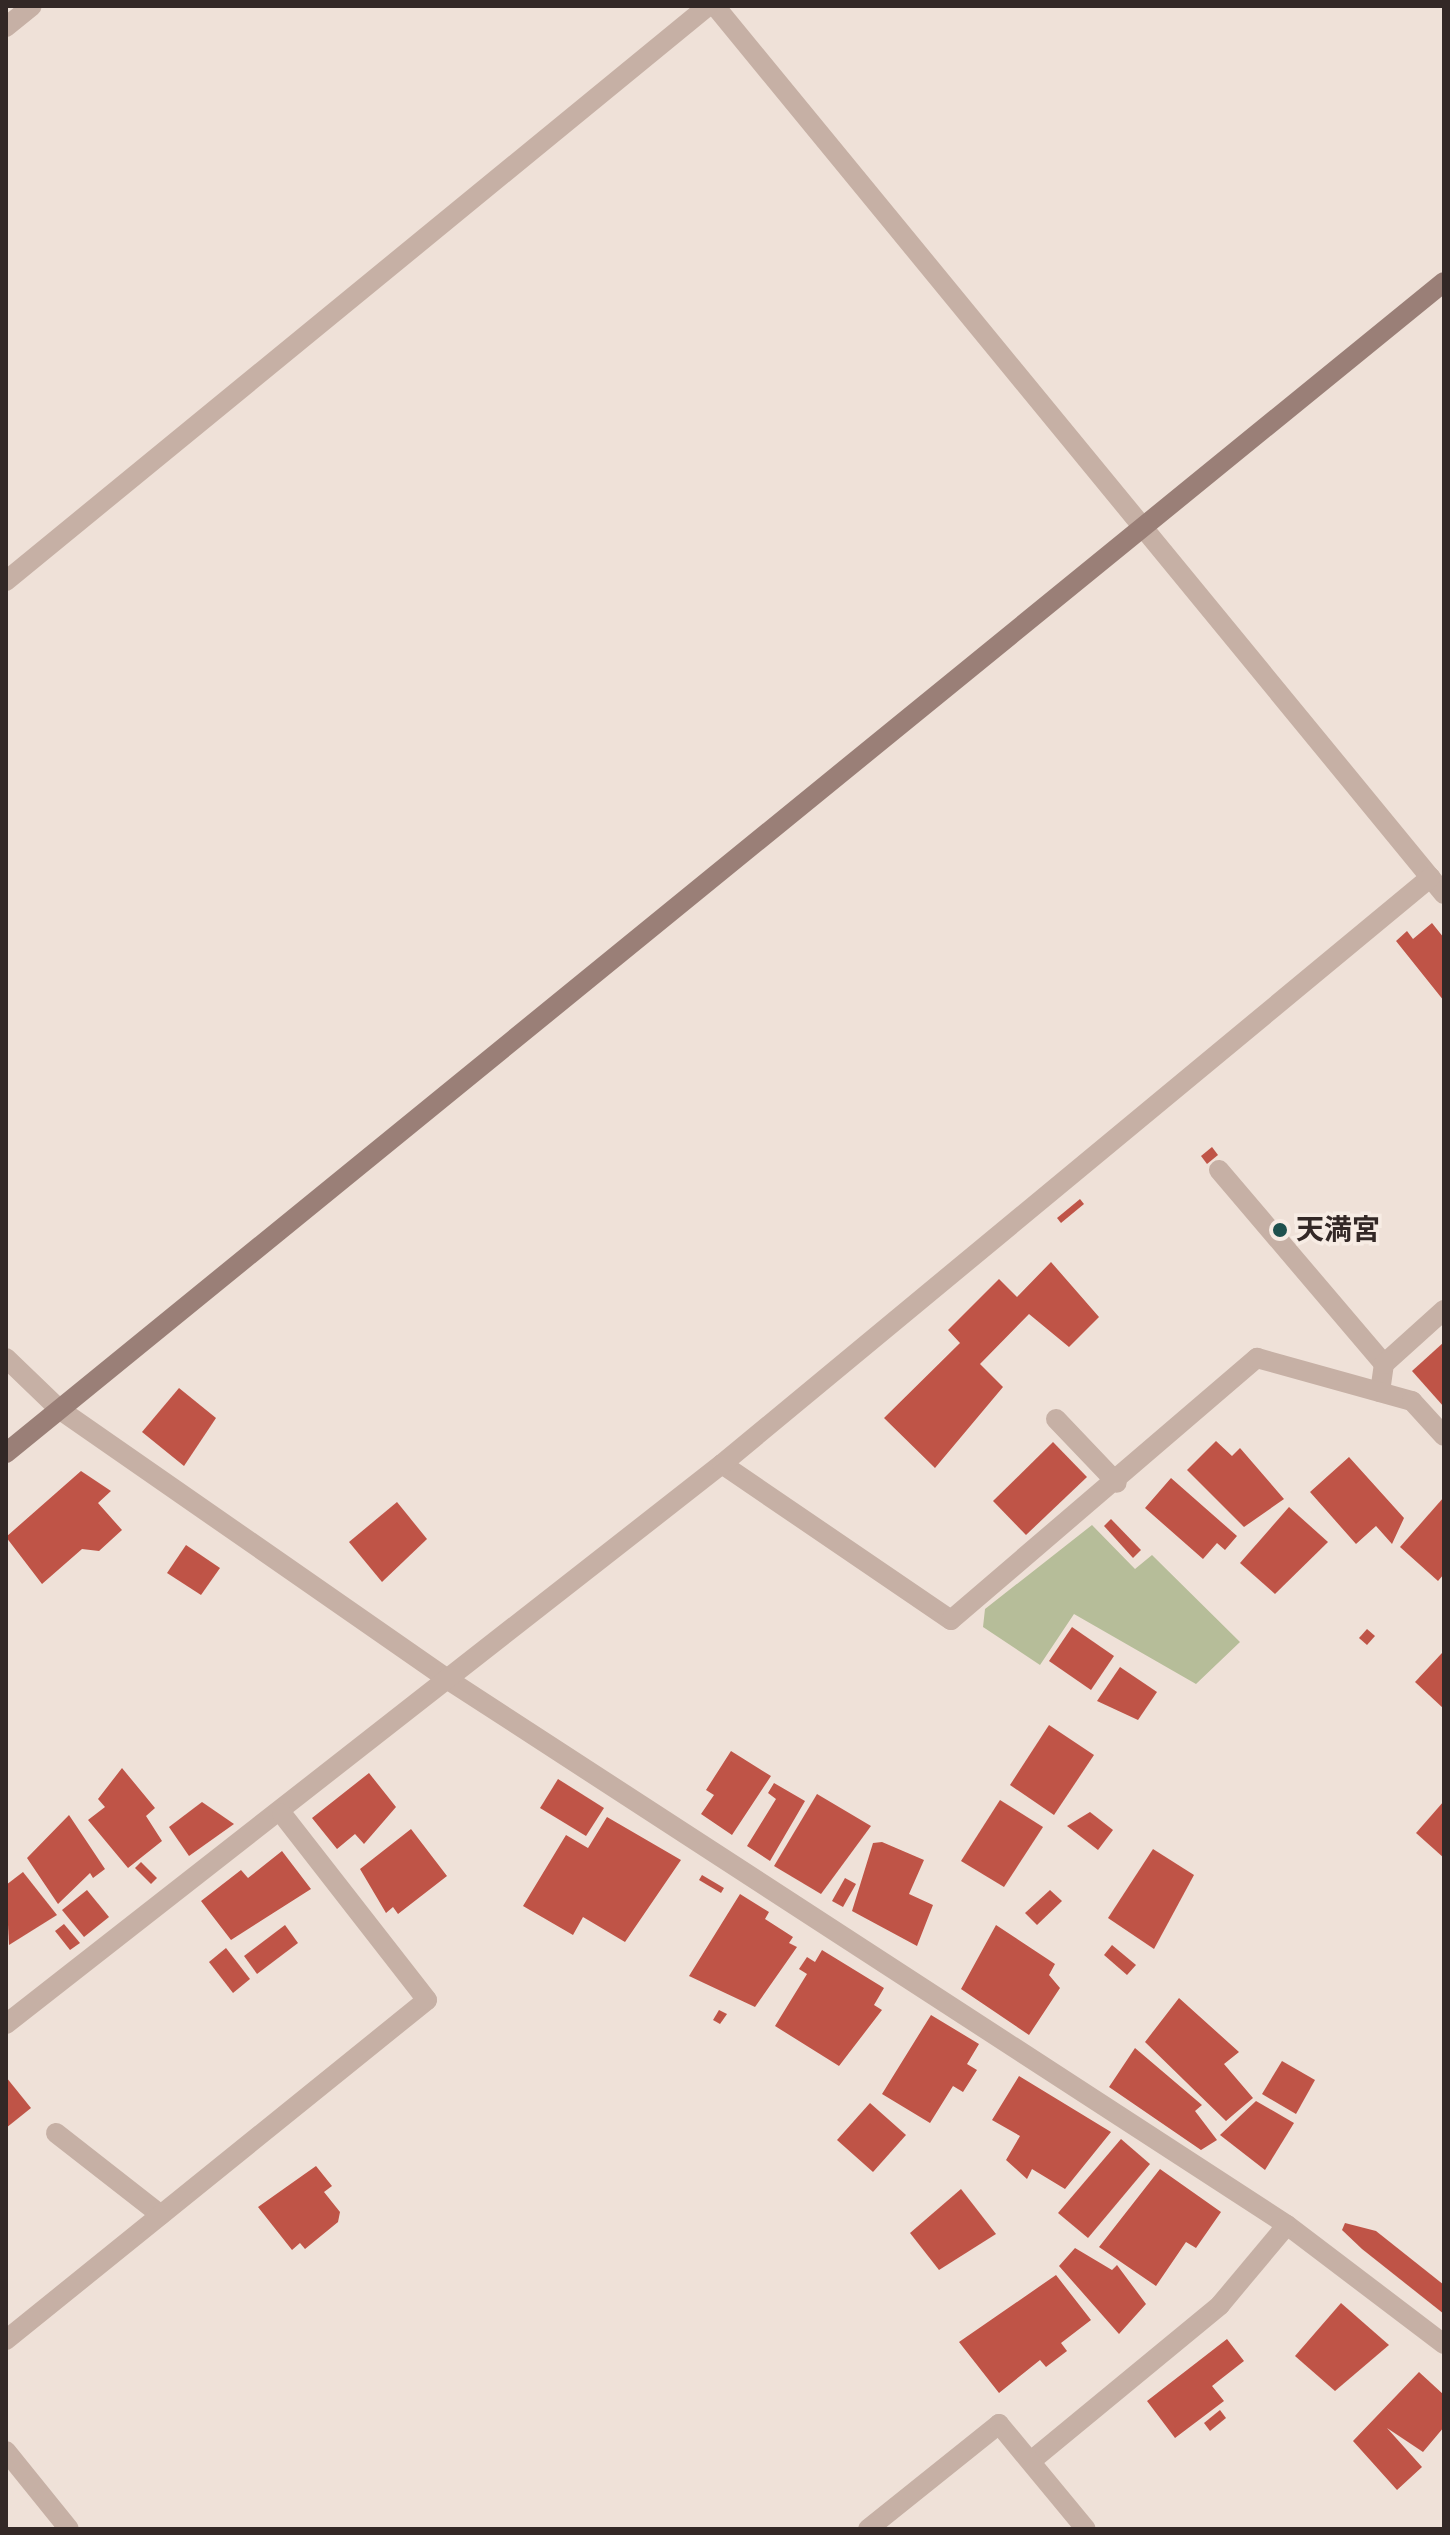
<!DOCTYPE html>
<meta charset="utf-8">
<style>
body{margin:0}
#map{position:relative;width:1450px;height:2535px;overflow:hidden;background:#efe1d8;font-family:Poppins,"Noto Sans JP",sans-serif}
div>[style]{position:absolute}
.green>*{inset:0;background:#b6bd99}
.building>*{inset:0;background:#bf5447}
.lane>*{height:20px;margin:-10px;padding:0 10px;transform-origin:10px;border-radius:10px;background:#c6b0a5}
.street>*{height:20px;margin:-10px;padding:0 10px;transform-origin:10px;border-radius:10px;background:#c6b0a5}
.secondary>*{height:20px;margin:-10px;padding:0 10px;transform-origin:10px;border-radius:10px;background:#9a7f77}
.dots>*{width:22px;height:22px;translate:-50% -50%;box-sizing:border-box;border:4px solid #f7ece4;border-radius:50%}
span{translate:-50% -50%;white-space:nowrap;text-align:center;line-height:1.15;-webkit-text-stroke:7px #f7ece4;paint-order:stroke}
.poi-label{font-size:28px;color:#332826;font-weight:700}
.left{translate:0 -50%;text-align:left}
.frame{position:absolute;inset:0;border:8px solid #332826;pointer-events:none}
</style>
<div id="map">
<div class="green">
<i style="clip-path:polygon(1092px 1525px,1135px 1569px,1152px 1555px,1240px 1642px,1196px 1684px,1074px 1614px,1040px 1665px,983px 1627px,985px 1609px)"></i>
</div>
<div class="building">
<i style="clip-path:polygon(1432px 923px,1444px 938px,1444px 1001px,1396px 941px,1407px 931px,1413px 939px)"></i>
<i style="clip-path:polygon(1212px 1147px,1218px 1155px,1207px 1164px,1201px 1156px)"></i>
<i style="clip-path:polygon(1080px 1199px,1084px 1204px,1061px 1223px,1057px 1218px)"></i>
<i style="clip-path:polygon(1051px 1262px,1099px 1317px,1069px 1347px,1029px 1314px,980px 1364px,1003px 1387px,935px 1468px,884px 1418px,960px 1343px,948px 1330px,999px 1279px,1017px 1297px)"></i>
<i style="clip-path:polygon(1444px 1342px,1444px 1407px,1412px 1371px)"></i>
<i style="clip-path:polygon(179px 1388px,216px 1418px,184px 1466px,142px 1432px)"></i>
<i style="clip-path:polygon(1216px 1441px,1232px 1456px,1240px 1448px,1284px 1499px,1244px 1527px,1187px 1470px)"></i>
<i style="clip-path:polygon(1053px 1442px,1087px 1477px,1026px 1535px,993px 1501px)"></i>
<i style="clip-path:polygon(1349px 1457px,1404px 1518px,1392px 1544px,1376px 1526px,1356px 1544px,1310px 1492px)"></i>
<i style="clip-path:polygon(81px 1471px,111px 1491px,98px 1503px,122px 1530px,99px 1551px,82px 1549px,42px 1584px,6px 1537px)"></i>
<i style="clip-path:polygon(1171px 1478px,1237px 1536px,1225px 1550px,1217px 1543px,1203px 1559px,1145px 1508px)"></i>
<i style="clip-path:polygon(1444px 1497px,1444px 1574px,1438px 1581px,1400px 1547px)"></i>
<i style="clip-path:polygon(397px 1502px,427px 1539px,382px 1582px,349px 1542px)"></i>
<i style="clip-path:polygon(1289px 1507px,1328px 1542px,1275px 1594px,1240px 1563px)"></i>
<i style="clip-path:polygon(1111px 1519px,1141px 1550px,1133px 1558px,1104px 1526px)"></i>
<i style="clip-path:polygon(186px 1545px,220px 1568px,201px 1595px,167px 1573px)"></i>
<i style="clip-path:polygon(1072px 1627px,1114px 1656px,1091px 1690px,1049px 1661px)"></i>
<i style="clip-path:polygon(1367px 1629px,1375px 1636px,1367px 1645px,1359px 1638px)"></i>
<i style="clip-path:polygon(1442px 1653px,1444px 1655px,1444px 1709px,1415px 1682px)"></i>
<i style="clip-path:polygon(1120px 1667px,1157px 1692px,1138px 1720px,1097px 1701px)"></i>
<i style="clip-path:polygon(1049px 1725px,1094px 1755px,1054px 1815px,1010px 1785px)"></i>
<i style="clip-path:polygon(731px 1751px,771px 1776px,732px 1835px,701px 1814px,714px 1795px,706px 1790px)"></i>
<i style="clip-path:polygon(122px 1768px,155px 1808px,146px 1816px,162px 1841px,128px 1868px,88px 1820px,105px 1807px,98px 1799px)"></i>
<i style="clip-path:polygon(369px 1773px,396px 1807px,364px 1844px,355px 1834px,337px 1849px,312px 1818px)"></i>
<i style="clip-path:polygon(558px 1779px,604px 1808px,586px 1836px,540px 1808px)"></i>
<i style="clip-path:polygon(774px 1783px,805px 1801px,770px 1861px,747px 1846px,776px 1799px,768px 1793px)"></i>
<i style="clip-path:polygon(817px 1794px,871px 1826px,821px 1894px,774px 1866px)"></i>
<i style="clip-path:polygon(1000px 1800px,1043px 1827px,1004px 1887px,961px 1861px)"></i>
<i style="clip-path:polygon(1444px 1801px,1444px 1858px,1416px 1833px)"></i>
<i style="clip-path:polygon(202px 1802px,234px 1824px,189px 1856px,169px 1827px)"></i>
<i style="clip-path:polygon(1090px 1812px,1113px 1830px,1098px 1850px,1067px 1826px)"></i>
<i style="clip-path:polygon(69px 1815px,105px 1869px,93px 1878px,90px 1873px,58px 1904px,27px 1858px)"></i>
<i style="clip-path:polygon(607px 1817px,681px 1860px,625px 1942px,583px 1917px,573px 1935px,523px 1906px,566px 1835px,588px 1848px)"></i>
<i style="clip-path:polygon(411px 1829px,447px 1876px,398px 1914px,393px 1907px,386px 1913px,360px 1869px)"></i>
<i style="clip-path:polygon(882px 1842px,924px 1860px,909px 1894px,933px 1905px,917px 1946px,852px 1911px,873px 1843px)"></i>
<i style="clip-path:polygon(1153px 1849px,1194px 1875px,1154px 1949px,1108px 1918px)"></i>
<i style="clip-path:polygon(282px 1851px,311px 1889px,231px 1940px,201px 1901px,241px 1870px,248px 1878px)"></i>
<i style="clip-path:polygon(141px 1862px,157px 1878px,151px 1884px,135px 1868px)"></i>
<i style="clip-path:polygon(23px 1872px,57px 1915px,9px 1945px,6px 1885px)"></i>
<i style="clip-path:polygon(702px 1875px,724px 1888px,721px 1893px,699px 1880px)"></i>
<i style="clip-path:polygon(845px 1878px,856px 1884px,843px 1907px,832px 1901px)"></i>
<i style="clip-path:polygon(87px 1890px,109px 1917px,84px 1937px,62px 1910px)"></i>
<i style="clip-path:polygon(1050px 1890px,1062px 1901px,1037px 1925px,1025px 1913px)"></i>
<i style="clip-path:polygon(740px 1894px,769px 1912px,765px 1919px,793px 1937px,789px 1943px,797px 1947px,755px 2007px,689px 1976px)"></i>
<i style="clip-path:polygon(64px 1924px,80px 1943px,70px 1950px,55px 1931px)"></i>
<i style="clip-path:polygon(285px 1925px,298px 1943px,257px 1974px,244px 1956px)"></i>
<i style="clip-path:polygon(996px 1925px,1055px 1964px,1049px 1975px,1060px 1988px,1029px 2035px,961px 1989px)"></i>
<i style="clip-path:polygon(1112px 1945px,1136px 1965px,1127px 1975px,1104px 1955px)"></i>
<i style="clip-path:polygon(226px 1948px,250px 1979px,233px 1993px,209px 1962px)"></i>
<i style="clip-path:polygon(822px 1950px,884px 1988px,874px 2005px,882px 2010px,839px 2066px,775px 2026px,807px 1974px,799px 1969px,807px 1957px,815px 1962px)"></i>
<i style="clip-path:polygon(1179px 1998px,1239px 2052px,1224px 2064px,1253px 2098px,1226px 2121px,1145px 2042px)"></i>
<i style="clip-path:polygon(719px 2010px,727px 2014px,720px 2024px,713px 2020px)"></i>
<i style="clip-path:polygon(931px 2015px,979px 2044px,967px 2064px,977px 2070px,963px 2092px,953px 2086px,930px 2123px,882px 2094px)"></i>
<i style="clip-path:polygon(1135px 2048px,1202px 2105px,1195px 2111px,1217px 2140px,1201px 2150px,1109px 2087px)"></i>
<i style="clip-path:polygon(1282px 2061px,1315px 2080px,1296px 2114px,1262px 2094px)"></i>
<i style="clip-path:polygon(1019px 2076px,1111px 2132px,1065px 2189px,1032px 2169px,1027px 2179px,1006px 2160px,1020px 2136px,992px 2120px)"></i>
<i style="clip-path:polygon(6px 2077px,31px 2108px,6px 2128px)"></i>
<i style="clip-path:polygon(1256px 2101px,1294px 2123px,1265px 2170px,1220px 2135px)"></i>
<i style="clip-path:polygon(870px 2103px,906px 2135px,873px 2172px,837px 2140px)"></i>
<i style="clip-path:polygon(1121px 2139px,1150px 2164px,1088px 2238px,1058px 2213px)"></i>
<i style="clip-path:polygon(316px 2166px,332px 2186px,324px 2192px,340px 2212px,338px 2222px,305px 2249px,300px 2243px,292px 2250px,258px 2207px)"></i>
<i style="clip-path:polygon(1160px 2169px,1221px 2212px,1196px 2248px,1186px 2242px,1156px 2286px,1099px 2247px)"></i>
<i style="clip-path:polygon(961px 2189px,996px 2234px,939px 2270px,910px 2233px)"></i>
<i style="clip-path:polygon(1345px 2223px,1376px 2231px,1444px 2285px,1444px 2314px,1362px 2249px,1342px 2230px)"></i>
<i style="clip-path:polygon(1075px 2248px,1112px 2270px,1117px 2265px,1146px 2304px,1119px 2334px,1059px 2266px)"></i>
<i style="clip-path:polygon(1056px 2275px,1091px 2320px,1061px 2343px,1067px 2351px,1046px 2367px,1040px 2360px,999px 2393px,959px 2342px)"></i>
<i style="clip-path:polygon(1341px 2303px,1389px 2345px,1335px 2391px,1295px 2356px)"></i>
<i style="clip-path:polygon(1227px 2339px,1244px 2361px,1212px 2386px,1224px 2401px,1175px 2438px,1147px 2401px)"></i>
<i style="clip-path:polygon(1419px 2372px,1444px 2395px,1444px 2427px,1423px 2452px,1387px 2428px,1422px 2467px,1397px 2490px,1353px 2441px)"></i>
<i style="clip-path:polygon(1220px 2410px,1226px 2418px,1210px 2431px,1204px 2423px)"></i>
</div>
<div class="lane">
<i style="left:1219px;top:1170px;width:255px;rotate:49.6deg"></i>
<i style="left:1056px;top:1419px;width:88px;rotate:46.4deg"></i>
<i style="left:56px;top:2133px;width:133px;rotate:38deg"></i>
</div>
<div class="street">
<i style="left:715px;top:6px;width:1149px;rotate:50.62deg"></i>
<i style="left:6px;top:27px;width:33px;rotate:-39deg"></i>
<i style="left:6px;top:581px;width:907px;rotate:-39.32deg"></i>
<i style="left:6px;top:1358px;width:74px;rotate:43.9deg"></i>
<i style="left:59px;top:1409px;width:473px;rotate:34.8deg"></i>
<i style="left:447px;top:1679px;width:1002px;rotate:33.02deg"></i>
<i style="left:1287px;top:2225px;width:197px;rotate:37.2deg"></i>
<i style="left:1380px;top:1392px;width:28px;rotate:-82deg"></i>
<i style="left:1384px;top:1364px;width:81px;rotate:-42deg"></i>
<i style="left:722px;top:1464px;width:277px;rotate:34.3deg"></i>
<i style="left:951px;top:1620px;width:403px;rotate:-40.6deg"></i>
<i style="left:1257px;top:1358px;width:161px;rotate:15.5deg"></i>
<i style="left:1412px;top:1401px;width:47px;rotate:47.6deg"></i>
<i style="left:6px;top:2024px;width:909px;rotate:-38.03deg"></i>
<i style="left:722px;top:1464px;width:920px;rotate:-39.62deg"></i>
<i style="left:6px;top:2340px;width:541px;rotate:-38.92deg"></i>
<i style="left:427px;top:2000px;width:236px;rotate:-127.9deg"></i>
<i style="left:6px;top:2451px;width:100px;rotate:51.1deg"></i>
<i style="left:1031px;top:2461px;width:245px;rotate:-39.5deg"></i>
<i style="left:1220px;top:2305px;width:104px;rotate:-50.1deg"></i>
<i style="left:868px;top:2529px;width:168px;rotate:-38.7deg"></i>
<i style="left:999px;top:2424px;width:136px;rotate:50.4deg"></i>
</div>
<div class="secondary">
<i style="left:6px;top:1453px;width:1854px;rotate:-39.16deg"></i>
</div>
<div class="dots">
<i style="left:1280px;top:1230px;background:#1e514e"></i>
</div>
<div class="poi-label">
<span class="left" style="left:1296px;top:1230px">天満宮</span>
</div>
<div class="frame"></div>
</div>
